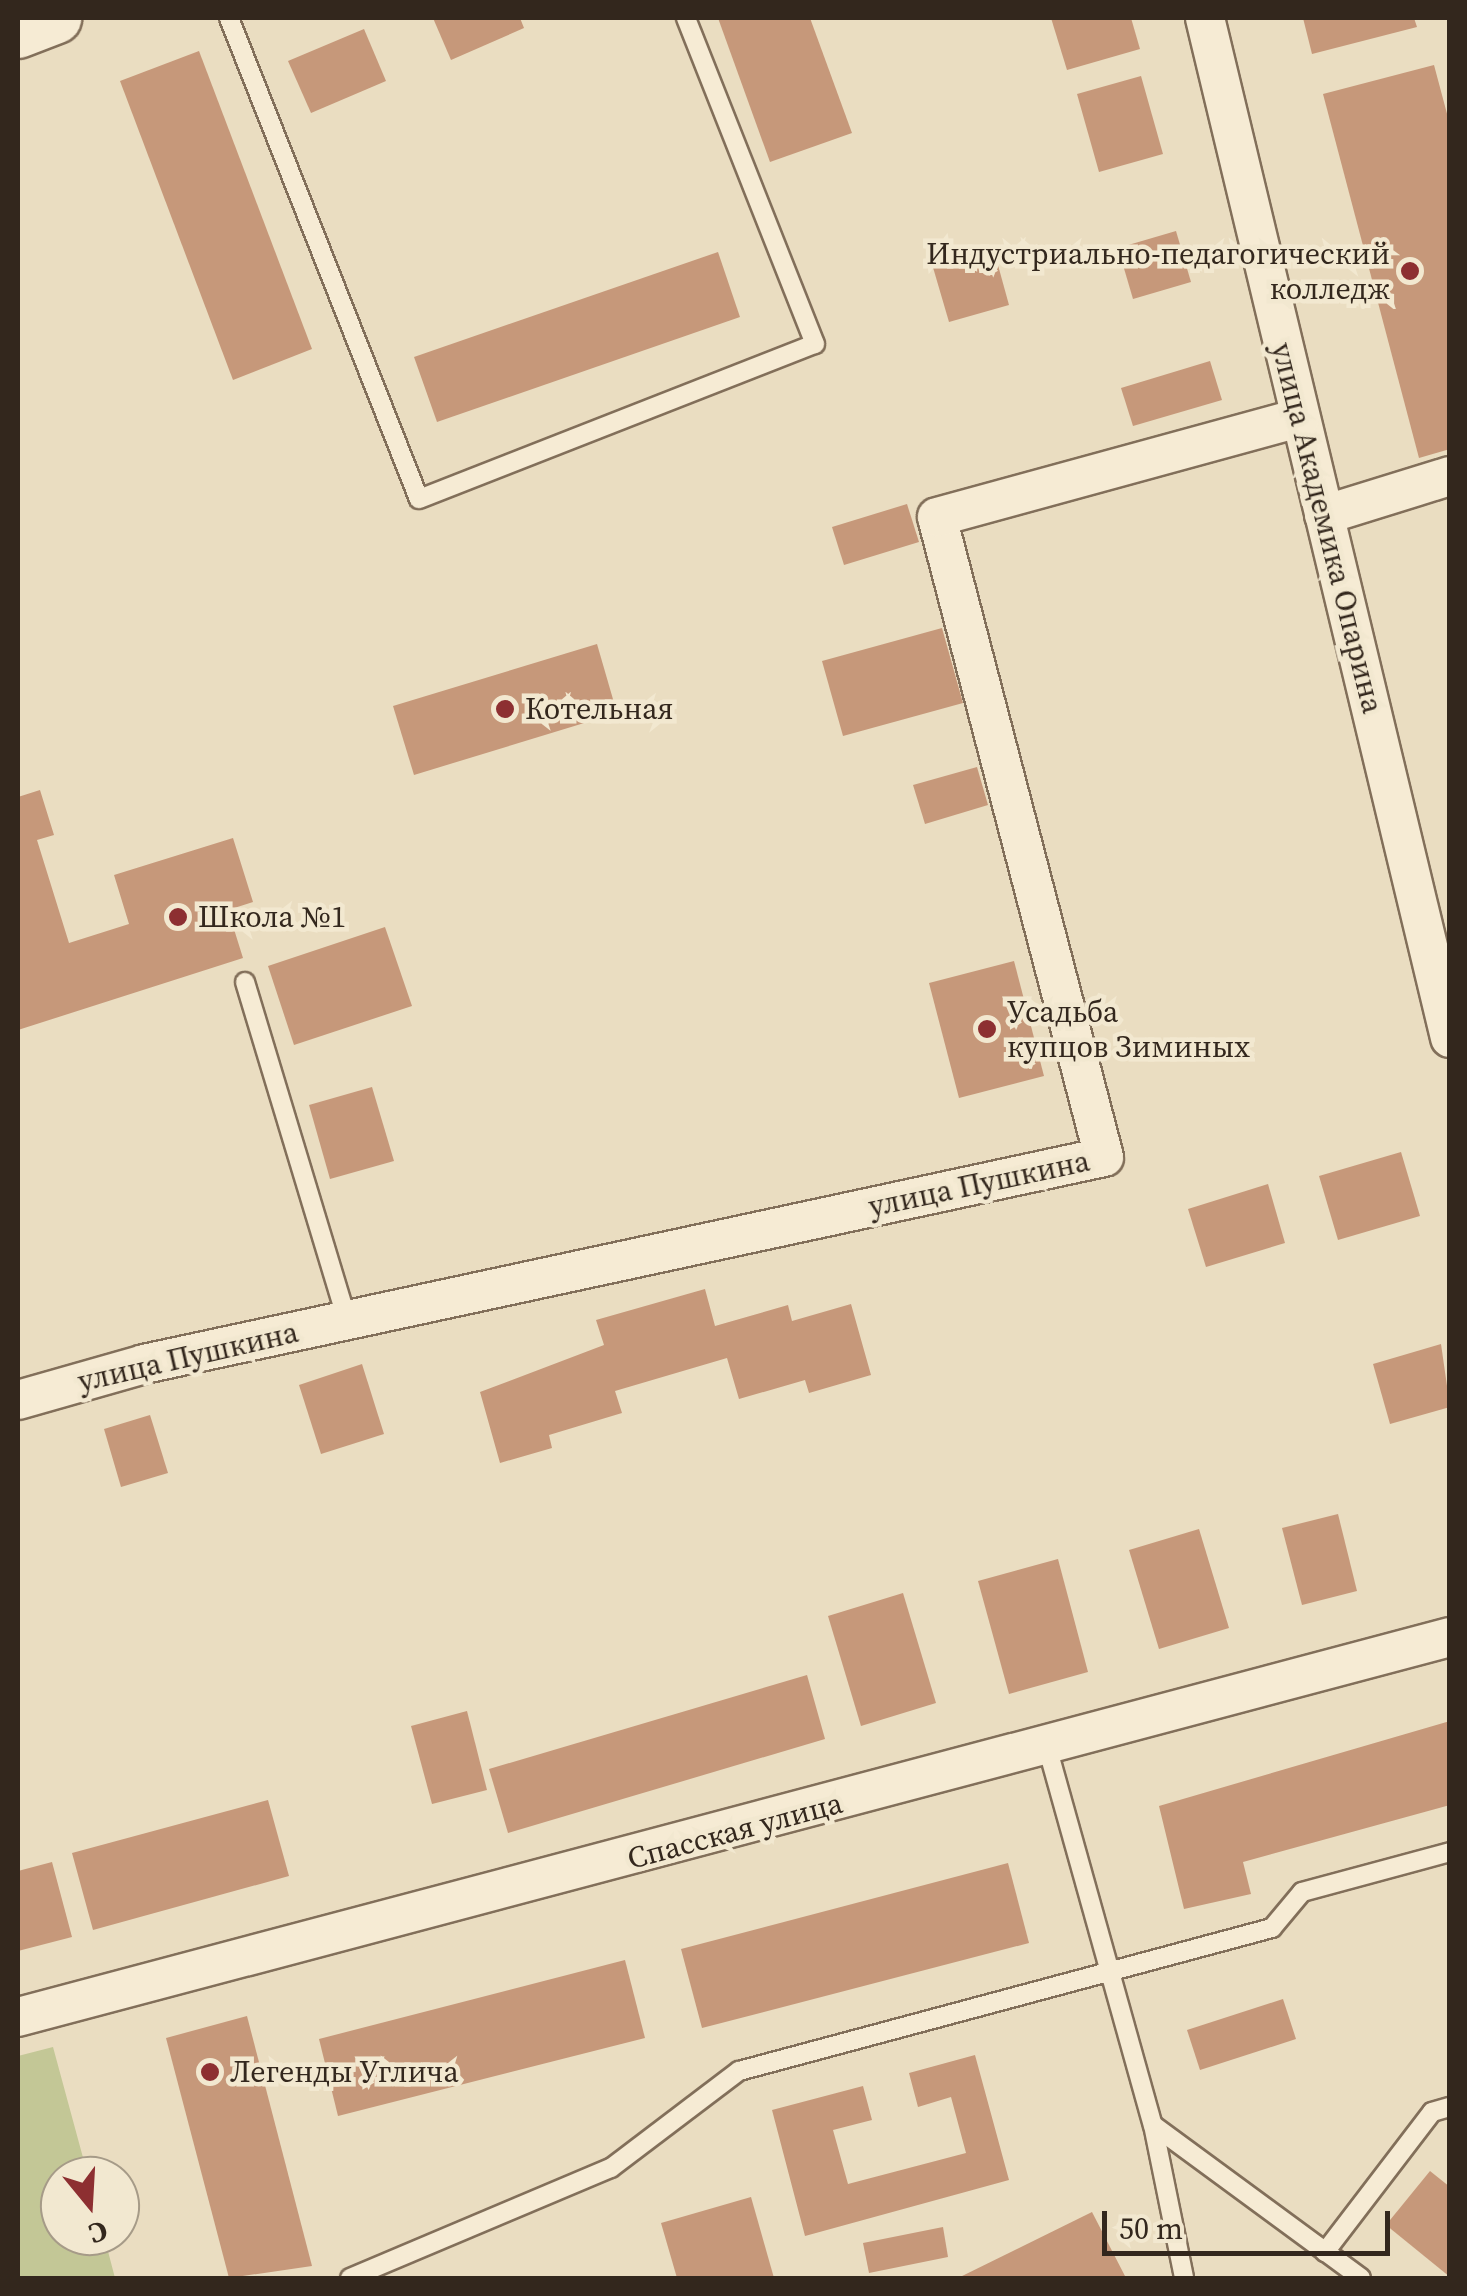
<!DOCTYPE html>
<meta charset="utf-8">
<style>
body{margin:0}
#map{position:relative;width:1467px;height:2296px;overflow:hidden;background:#eaddc1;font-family:"Source Serif 4",serif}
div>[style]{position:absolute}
.green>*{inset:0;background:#c3c796}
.building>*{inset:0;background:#c6987a}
.roads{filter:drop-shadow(2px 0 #826f5a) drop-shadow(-2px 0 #826f5a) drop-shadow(0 2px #826f5a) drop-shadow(0 -2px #826f5a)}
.lane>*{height:18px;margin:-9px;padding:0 9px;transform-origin:9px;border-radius:9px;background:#f6ebd4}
.street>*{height:38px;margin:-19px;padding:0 19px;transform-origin:19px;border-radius:19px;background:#f6ebd4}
.secondary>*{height:52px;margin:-26px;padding:0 26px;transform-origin:26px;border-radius:26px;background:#f6ebd4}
.dots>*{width:28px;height:28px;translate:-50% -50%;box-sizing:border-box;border:5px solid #f2e8d0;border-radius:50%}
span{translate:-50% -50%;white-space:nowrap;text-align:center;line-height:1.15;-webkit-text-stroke:9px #f2e8d0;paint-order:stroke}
.poi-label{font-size:30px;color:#33271d}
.right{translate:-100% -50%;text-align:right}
.left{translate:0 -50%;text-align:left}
.street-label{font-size:30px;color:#33271d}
.frame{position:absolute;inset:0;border:20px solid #33271d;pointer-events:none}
.north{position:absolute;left:40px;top:2156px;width:100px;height:100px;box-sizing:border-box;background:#f2e8d0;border:2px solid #a69b88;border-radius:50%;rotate:162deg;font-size:28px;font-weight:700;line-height:40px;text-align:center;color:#33271d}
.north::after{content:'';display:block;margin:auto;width:35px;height:45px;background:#8d2f31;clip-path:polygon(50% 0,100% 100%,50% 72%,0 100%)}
.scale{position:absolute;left:1102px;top:2211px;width:288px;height:45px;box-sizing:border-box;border:5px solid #33271d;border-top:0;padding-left:12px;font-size:30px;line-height:35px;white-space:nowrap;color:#33271d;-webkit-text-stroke:8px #f2e8d0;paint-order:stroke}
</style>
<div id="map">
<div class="green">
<i style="clip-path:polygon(53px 2047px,88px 2176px,60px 2176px,60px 2236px,104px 2236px,115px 2278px,18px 2278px,18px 2056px)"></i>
</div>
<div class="building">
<i style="clip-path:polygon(433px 18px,520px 18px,524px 28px,451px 60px)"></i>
<i style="clip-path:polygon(718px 18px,810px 18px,852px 133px,770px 162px)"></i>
<i style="clip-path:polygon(1051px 18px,1131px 18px,1140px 49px,1067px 70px)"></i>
<i style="clip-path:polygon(1303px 18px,1414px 18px,1417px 27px,1312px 54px)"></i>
<i style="clip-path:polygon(364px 29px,386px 81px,311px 113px,288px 61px)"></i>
<i style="clip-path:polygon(199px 51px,312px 349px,233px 380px,120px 81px)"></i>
<i style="clip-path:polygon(1434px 65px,1450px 125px,1450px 449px,1419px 458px,1323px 94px)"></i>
<i style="clip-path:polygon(1141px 76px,1163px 154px,1099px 172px,1077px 94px)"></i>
<i style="clip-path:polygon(1176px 231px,1191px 282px,1133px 299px,1118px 248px)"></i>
<i style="clip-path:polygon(993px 247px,1009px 305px,949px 322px,932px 264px)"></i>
<i style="clip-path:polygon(718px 252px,740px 317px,437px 422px,414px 357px)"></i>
<i style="clip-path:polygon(1210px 361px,1222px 400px,1133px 426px,1121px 388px)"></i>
<i style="clip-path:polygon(907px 504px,919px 542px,844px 565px,832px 527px)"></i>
<i style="clip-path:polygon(942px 628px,963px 703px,843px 736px,822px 661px)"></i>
<i style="clip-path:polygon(597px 644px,617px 713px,414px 775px,393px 706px)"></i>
<i style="clip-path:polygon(977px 767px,988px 805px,925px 824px,913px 785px)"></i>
<i style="clip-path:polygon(40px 790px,54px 835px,37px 840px,69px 943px,129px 924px,114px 875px,233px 838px,253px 902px,228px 910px,243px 958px,18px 1030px,18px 797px)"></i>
<i style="clip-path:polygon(385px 927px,412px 1006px,294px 1045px,268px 966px)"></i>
<i style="clip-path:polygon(1014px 961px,1044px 1076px,959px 1098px,929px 983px)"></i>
<i style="clip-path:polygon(372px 1087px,394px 1161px,330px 1179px,309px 1105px)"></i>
<i style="clip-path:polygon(1401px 1152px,1420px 1216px,1338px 1240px,1319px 1176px)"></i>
<i style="clip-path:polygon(1268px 1184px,1285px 1243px,1206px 1267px,1188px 1209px)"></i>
<i style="clip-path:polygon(705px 1289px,715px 1326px,788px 1305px,792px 1321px,851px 1304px,871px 1375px,809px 1393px,805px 1380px,739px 1399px,727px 1358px,615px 1391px,622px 1413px,549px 1435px,552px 1448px,500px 1463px,480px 1392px,604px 1345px,596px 1320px)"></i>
<i style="clip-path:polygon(1441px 1344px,1450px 1407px,1390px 1424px,1373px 1364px)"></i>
<i style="clip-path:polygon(362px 1364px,384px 1434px,321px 1454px,299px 1385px)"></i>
<i style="clip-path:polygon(150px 1415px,168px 1473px,121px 1487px,104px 1429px)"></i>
<i style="clip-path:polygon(1338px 1514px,1357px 1591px,1302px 1605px,1282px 1528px)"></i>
<i style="clip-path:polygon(1199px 1529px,1229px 1628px,1159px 1649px,1129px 1550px)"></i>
<i style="clip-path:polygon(1058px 1559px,1088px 1672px,1009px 1694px,978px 1581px)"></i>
<i style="clip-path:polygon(903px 1593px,936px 1703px,861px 1726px,828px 1616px)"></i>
<i style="clip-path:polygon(807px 1675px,825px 1739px,508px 1833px,489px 1769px)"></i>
<i style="clip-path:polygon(467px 1711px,487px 1790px,432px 1804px,411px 1726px)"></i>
<i style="clip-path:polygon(1450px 1721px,1450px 1805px,1243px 1862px,1251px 1894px,1184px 1909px,1159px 1806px)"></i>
<i style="clip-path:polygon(268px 1800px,289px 1876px,93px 1930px,72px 1853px)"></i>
<i style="clip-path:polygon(52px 1862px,72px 1937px,18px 1951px,18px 1871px)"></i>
<i style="clip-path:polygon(1008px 1863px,1029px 1943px,702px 2028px,681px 1949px)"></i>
<i style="clip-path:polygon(625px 1960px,645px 2038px,338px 2116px,319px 2039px)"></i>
<i style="clip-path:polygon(1283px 1999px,1296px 2039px,1200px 2070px,1187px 2030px)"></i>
<i style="clip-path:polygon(247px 2016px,312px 2266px,229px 2278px,166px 2038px)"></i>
<i style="clip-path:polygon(975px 2055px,1009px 2180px,805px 2236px,772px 2110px,863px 2086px,872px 2120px,833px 2130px,848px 2184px,966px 2153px,951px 2097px,918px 2107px,909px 2073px)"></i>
<i style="clip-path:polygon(1430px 2171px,1450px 2187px,1450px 2277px,1386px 2225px)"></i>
<i style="clip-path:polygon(751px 2197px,774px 2278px,677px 2278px,661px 2223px)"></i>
<i style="clip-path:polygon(1092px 2212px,1126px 2278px,958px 2278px)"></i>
<i style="clip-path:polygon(943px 2227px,948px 2257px,869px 2273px,863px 2243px)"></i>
</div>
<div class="roads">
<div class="lane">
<i style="left:229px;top:18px;width:517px;rotate:68.45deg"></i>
<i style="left:419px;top:499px;width:425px;rotate:-21.4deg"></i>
<i style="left:815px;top:344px;width:351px;rotate:-111.6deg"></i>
<i style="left:245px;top:982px;width:353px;rotate:73.2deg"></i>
<i style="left:1048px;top:1750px;width:389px;rotate:74.4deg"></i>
<i style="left:1153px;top:2125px;width:258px;rotate:36.3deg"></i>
<i style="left:1153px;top:2125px;width:156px;rotate:78.5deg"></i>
<i style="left:1325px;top:2252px;width:176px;rotate:-52.6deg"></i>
<i style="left:1432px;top:2112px;width:19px;rotate:-16deg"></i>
<i style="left:350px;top:2278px;width:283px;rotate:-22.9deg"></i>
<i style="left:611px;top:2168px;width:161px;rotate:-37.2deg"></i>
<i style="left:739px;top:2071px;width:552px;rotate:-15.02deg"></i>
<i style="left:1272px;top:1928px;width:47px;rotate:-50.2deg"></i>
<i style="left:1302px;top:1892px;width:153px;rotate:-15.1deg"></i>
</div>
<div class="street">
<i style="left:1205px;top:18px;width:1049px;rotate:76.49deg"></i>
<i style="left:1324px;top:515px;width:132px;rotate:-17.2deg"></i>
<i style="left:18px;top:1400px;width:131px;rotate:-15.9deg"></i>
<i style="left:144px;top:1364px;width:982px;rotate:-12.17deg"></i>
<i style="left:1104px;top:1157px;width:661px;rotate:-104.62deg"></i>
<i style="left:937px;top:517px;width:376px;rotate:-15.3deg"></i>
<i style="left:18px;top:2017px;width:1482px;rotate:-14.86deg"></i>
</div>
<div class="secondary">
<i style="left:18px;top:32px;width:40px;rotate:-21deg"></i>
</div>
</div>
<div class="dots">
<i style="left:1410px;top:271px;background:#8d2f31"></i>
<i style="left:505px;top:709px;background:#8d2f31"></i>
<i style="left:178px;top:917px;background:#8d2f31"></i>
<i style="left:987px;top:1029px;background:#8d2f31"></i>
<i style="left:210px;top:2072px;background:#8d2f31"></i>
</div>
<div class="poi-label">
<span class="right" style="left:1390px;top:271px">Индустриально-педагогический<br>колледж</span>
<span class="left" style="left:525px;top:709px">Котельная</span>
<span class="left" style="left:198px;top:917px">Школа №1</span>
<span class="left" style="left:1007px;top:1029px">Усадьба<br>купцов Зиминых</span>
<span class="left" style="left:230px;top:2072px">Легенды Углича</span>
</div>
<div class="street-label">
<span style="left:1327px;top:528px;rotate:76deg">улица Академика Опарина</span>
<span style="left:979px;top:1184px;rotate:-12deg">улица Пушкина</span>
<span style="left:188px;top:1357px;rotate:-13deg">улица Пушкина</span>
<span style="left:735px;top:1831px;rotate:-15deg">Спасская улица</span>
</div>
<div class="frame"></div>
<div class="north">С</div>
<div class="scale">50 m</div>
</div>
